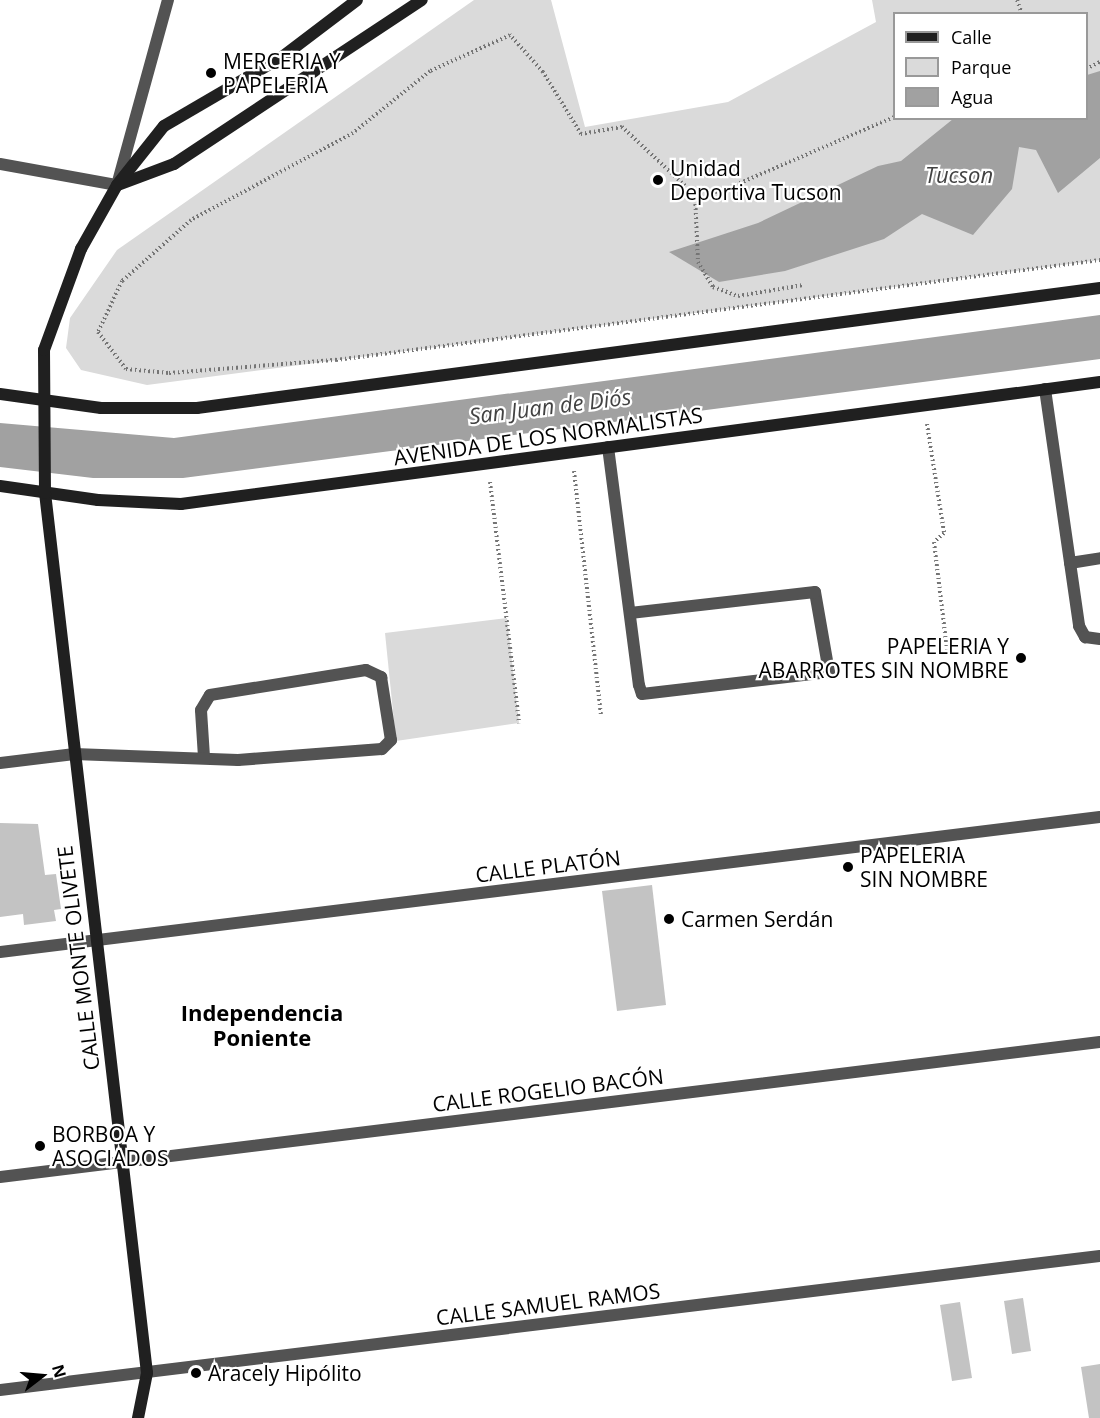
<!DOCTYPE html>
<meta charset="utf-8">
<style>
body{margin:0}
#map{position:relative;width:1100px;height:1418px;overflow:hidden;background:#fff;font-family:"Open Sans",sans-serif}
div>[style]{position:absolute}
.green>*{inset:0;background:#dadada}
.water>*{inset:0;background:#a1a1a1}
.building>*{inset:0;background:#c3c3c3}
.path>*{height:4px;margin-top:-2px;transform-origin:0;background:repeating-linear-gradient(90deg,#757575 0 1.5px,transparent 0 4.5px)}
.lane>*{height:12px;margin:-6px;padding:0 6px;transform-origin:6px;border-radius:6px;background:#535353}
.street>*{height:12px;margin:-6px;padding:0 6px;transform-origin:6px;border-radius:6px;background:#535353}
.secondary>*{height:12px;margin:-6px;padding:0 6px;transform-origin:6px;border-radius:6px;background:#202020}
.dots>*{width:16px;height:16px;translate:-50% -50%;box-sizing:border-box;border:3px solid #fff;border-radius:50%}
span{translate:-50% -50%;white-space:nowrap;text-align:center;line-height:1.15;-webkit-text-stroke:4.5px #fff;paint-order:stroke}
.poi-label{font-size:21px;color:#000}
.left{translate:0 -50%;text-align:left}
.right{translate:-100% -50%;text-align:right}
.street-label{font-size:21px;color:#000}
.water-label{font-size:22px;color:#424242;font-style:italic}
.neighbourhood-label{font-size:22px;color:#000;font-weight:700}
.legend{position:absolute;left:893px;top:12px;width:195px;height:108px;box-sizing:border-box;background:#fff;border:2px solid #999;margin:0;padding:8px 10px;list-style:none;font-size:18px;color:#000}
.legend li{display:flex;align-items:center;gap:12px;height:30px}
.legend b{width:30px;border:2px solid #999}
.north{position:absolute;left:12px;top:1346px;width:60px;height:60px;-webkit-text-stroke:4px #fff;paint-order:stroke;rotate:74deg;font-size:16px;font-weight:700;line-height:24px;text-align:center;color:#000}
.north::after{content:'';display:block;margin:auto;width:21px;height:27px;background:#000;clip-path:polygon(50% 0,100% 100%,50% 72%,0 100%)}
</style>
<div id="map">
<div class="green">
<i style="clip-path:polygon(evenodd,474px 0,551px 0,585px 127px,728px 102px,876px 22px,872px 0,1100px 0,1100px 260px,147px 385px,81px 370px,66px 348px,70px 318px,117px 250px,474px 0,894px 14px,1086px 14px,1086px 118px,894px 118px,894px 14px)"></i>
<i style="clip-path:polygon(507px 618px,519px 723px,396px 741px,385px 633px)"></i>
</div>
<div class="water">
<i style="clip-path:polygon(1100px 71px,1100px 158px,1058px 193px,1036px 150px,1019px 147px,1012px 189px,973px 235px,922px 214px,884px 239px,785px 271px,719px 282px,669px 252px,758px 223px,878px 166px,901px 161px,953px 119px,1086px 118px,1087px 75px)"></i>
<i style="clip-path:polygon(1100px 315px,1100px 359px,183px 478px,93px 478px,0 467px,0 423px,174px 438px)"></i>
</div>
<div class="building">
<i style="clip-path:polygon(0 823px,38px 824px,45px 875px,56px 874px,61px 909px,54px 910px,56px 921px,24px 925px,23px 914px,0 917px)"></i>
<i style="clip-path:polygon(652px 885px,666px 1005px,617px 1011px,602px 891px)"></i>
<i style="clip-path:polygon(1023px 1298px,1031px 1351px,1012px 1354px,1004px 1301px)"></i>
<i style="clip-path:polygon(960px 1302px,972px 1378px,952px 1381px,940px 1305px)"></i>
<i style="clip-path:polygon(1100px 1364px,1100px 1418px,1089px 1418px,1081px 1367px)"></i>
</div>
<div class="path">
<i style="left:1017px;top:0;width:15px;rotate:70deg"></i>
<i style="left:1086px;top:69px;width:16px;rotate:-27deg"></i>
<i style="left:894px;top:117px;width:188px;rotate:156.8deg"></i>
<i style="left:721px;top:191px;width:26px;rotate:171deg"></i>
<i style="left:695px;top:195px;width:100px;rotate:-137deg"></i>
<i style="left:622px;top:127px;width:42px;rotate:170.3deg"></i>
<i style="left:581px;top:134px;width:73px;rotate:-121.5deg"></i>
<i style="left:543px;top:72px;width:50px;rotate:-131.7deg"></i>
<i style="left:510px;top:35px;width:88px;rotate:155.8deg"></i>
<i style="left:430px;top:71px;width:99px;rotate:141.2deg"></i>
<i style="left:353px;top:133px;width:184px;rotate:151.8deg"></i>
<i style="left:191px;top:220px;width:92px;rotate:138.5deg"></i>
<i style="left:122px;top:281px;width:56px;rotate:115.2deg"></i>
<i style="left:98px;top:332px;width:46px;rotate:52.9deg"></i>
<i style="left:126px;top:369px;width:43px;rotate:5.3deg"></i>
<i style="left:169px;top:373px;width:168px;rotate:-4.5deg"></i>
<i style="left:336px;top:360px;width:771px;rotate:-7.46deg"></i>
<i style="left:695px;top:195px;width:67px;rotate:87.4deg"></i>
<i style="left:698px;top:262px;width:29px;rotate:59deg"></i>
<i style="left:713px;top:287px;width:27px;rotate:20deg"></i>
<i style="left:738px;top:296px;width:66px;rotate:-9.6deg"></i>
<i style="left:927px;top:424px;width:110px;rotate:81.1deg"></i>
<i style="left:944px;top:533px;width:13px;rotate:138deg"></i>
<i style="left:934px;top:542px;width:108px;rotate:83.1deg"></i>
<i style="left:574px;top:471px;width:245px;rotate:83.7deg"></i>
<i style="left:490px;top:482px;width:243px;rotate:83.1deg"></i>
</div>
<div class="lane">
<i style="left:1045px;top:389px;width:239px;rotate:81.8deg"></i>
<i style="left:1079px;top:626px;width:13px;rotate:61deg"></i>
<i style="left:1085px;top:637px;width:15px;rotate:8deg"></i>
<i style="left:608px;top:447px;width:240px;rotate:82.6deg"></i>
<i style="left:639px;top:685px;width:9px;rotate:72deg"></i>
<i style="left:642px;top:694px;width:188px;rotate:-6.7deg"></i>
<i style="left:829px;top:672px;width:81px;rotate:-99.9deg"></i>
<i style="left:815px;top:592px;width:186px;rotate:173.5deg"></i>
<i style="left:1070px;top:563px;width:30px;rotate:-9deg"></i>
<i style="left:204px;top:757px;width:47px;rotate:-93.7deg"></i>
<i style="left:201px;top:710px;width:17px;rotate:-59deg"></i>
<i style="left:210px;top:695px;width:158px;rotate:-9.1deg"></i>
<i style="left:366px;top:670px;width:17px;rotate:25deg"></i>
<i style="left:381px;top:677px;width:64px;rotate:81deg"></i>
<i style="left:391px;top:740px;width:13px;rotate:135deg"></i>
</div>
<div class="street">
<i style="left:0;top:164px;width:119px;rotate:10.2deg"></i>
<i style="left:117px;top:185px;width:192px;rotate:-74.6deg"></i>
<i style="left:0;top:763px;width:75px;rotate:-6.9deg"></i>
<i style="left:74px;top:754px;width:164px;rotate:2.1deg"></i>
<i style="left:238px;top:760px;width:144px;rotate:-4.4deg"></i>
<i style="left:0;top:952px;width:1108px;rotate:-7deg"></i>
<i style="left:0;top:1177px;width:1108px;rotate:-7deg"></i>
<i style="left:0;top:1390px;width:1108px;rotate:-6.95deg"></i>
</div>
<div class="secondary">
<i style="left:118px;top:185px;width:60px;rotate:-20.6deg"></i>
<i style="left:174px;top:164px;width:297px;rotate:-33.5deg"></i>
<i style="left:0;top:394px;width:102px;rotate:7.9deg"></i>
<i style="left:101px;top:408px;width:96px"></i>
<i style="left:197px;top:408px;width:911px;rotate:-7.57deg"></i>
<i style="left:0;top:486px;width:99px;rotate:8.1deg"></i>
<i style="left:98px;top:500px;width:83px;rotate:2.8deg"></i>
<i style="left:181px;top:504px;width:927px;rotate:-7.56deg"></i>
<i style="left:138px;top:1418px;width:46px;rotate:-78.7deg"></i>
<i style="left:147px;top:1373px;width:886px;rotate:-96.61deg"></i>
<i style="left:45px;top:493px;width:143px;rotate:-90.4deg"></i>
<i style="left:44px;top:350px;width:108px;rotate:-69.9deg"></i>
<i style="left:81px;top:249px;width:73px;rotate:-60.6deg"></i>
<i style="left:117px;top:185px;width:75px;rotate:-51.5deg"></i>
<i style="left:164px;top:126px;width:137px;rotate:-30.3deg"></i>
<i style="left:282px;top:57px;width:94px;rotate:-37.2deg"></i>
</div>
<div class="dots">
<i style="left:211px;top:73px;background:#000"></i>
<i style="left:658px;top:180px;background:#000"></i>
<i style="left:1021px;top:658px;background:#000"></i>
<i style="left:848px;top:867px;background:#000"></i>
<i style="left:669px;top:919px;background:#000"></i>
<i style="left:40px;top:1146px;background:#000"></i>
<i style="left:196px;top:1373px;background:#000"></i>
</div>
<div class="poi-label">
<span class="left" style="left:223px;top:73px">MERCERIA Y<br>PAPELERIA</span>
<span class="left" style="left:670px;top:180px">Unidad<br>Deportiva Tucson</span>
<span class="right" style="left:1009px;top:658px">PAPELERIA Y<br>ABARROTES SIN NOMBRE</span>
<span class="left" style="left:860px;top:867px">PAPELERIA<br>SIN NOMBRE</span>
<span class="left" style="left:681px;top:919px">Carmen Serdán</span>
<span class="left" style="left:52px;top:1146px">BORBOA Y<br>ASOCIADOS</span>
<span class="left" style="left:208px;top:1373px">Aracely Hipólito</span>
</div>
<div class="street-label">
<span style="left:548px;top:436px;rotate:-8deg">AVENIDA DE LOS NORMALISTAS</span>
<span style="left:548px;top:866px;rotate:-7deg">CALLE PLATÓN</span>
<span style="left:78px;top:958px;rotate:-97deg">CALLE MONTE OLIVETE</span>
<span style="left:548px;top:1090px;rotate:-7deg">CALLE ROGELIO BACÓN</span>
<span style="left:548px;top:1304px;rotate:-7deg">CALLE SAMUEL RAMOS</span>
</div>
<div class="water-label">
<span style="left:959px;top:175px">Tucson</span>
<span style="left:550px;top:406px;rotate:-7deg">San Juan de Diós</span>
</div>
<div class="neighbourhood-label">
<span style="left:262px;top:1025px">Independencia<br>Poniente</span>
</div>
<ul class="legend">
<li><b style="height:8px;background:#202020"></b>Calle</li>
<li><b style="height:16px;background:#dadada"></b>Parque</li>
<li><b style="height:16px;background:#a1a1a1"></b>Agua</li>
</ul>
<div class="north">N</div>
</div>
